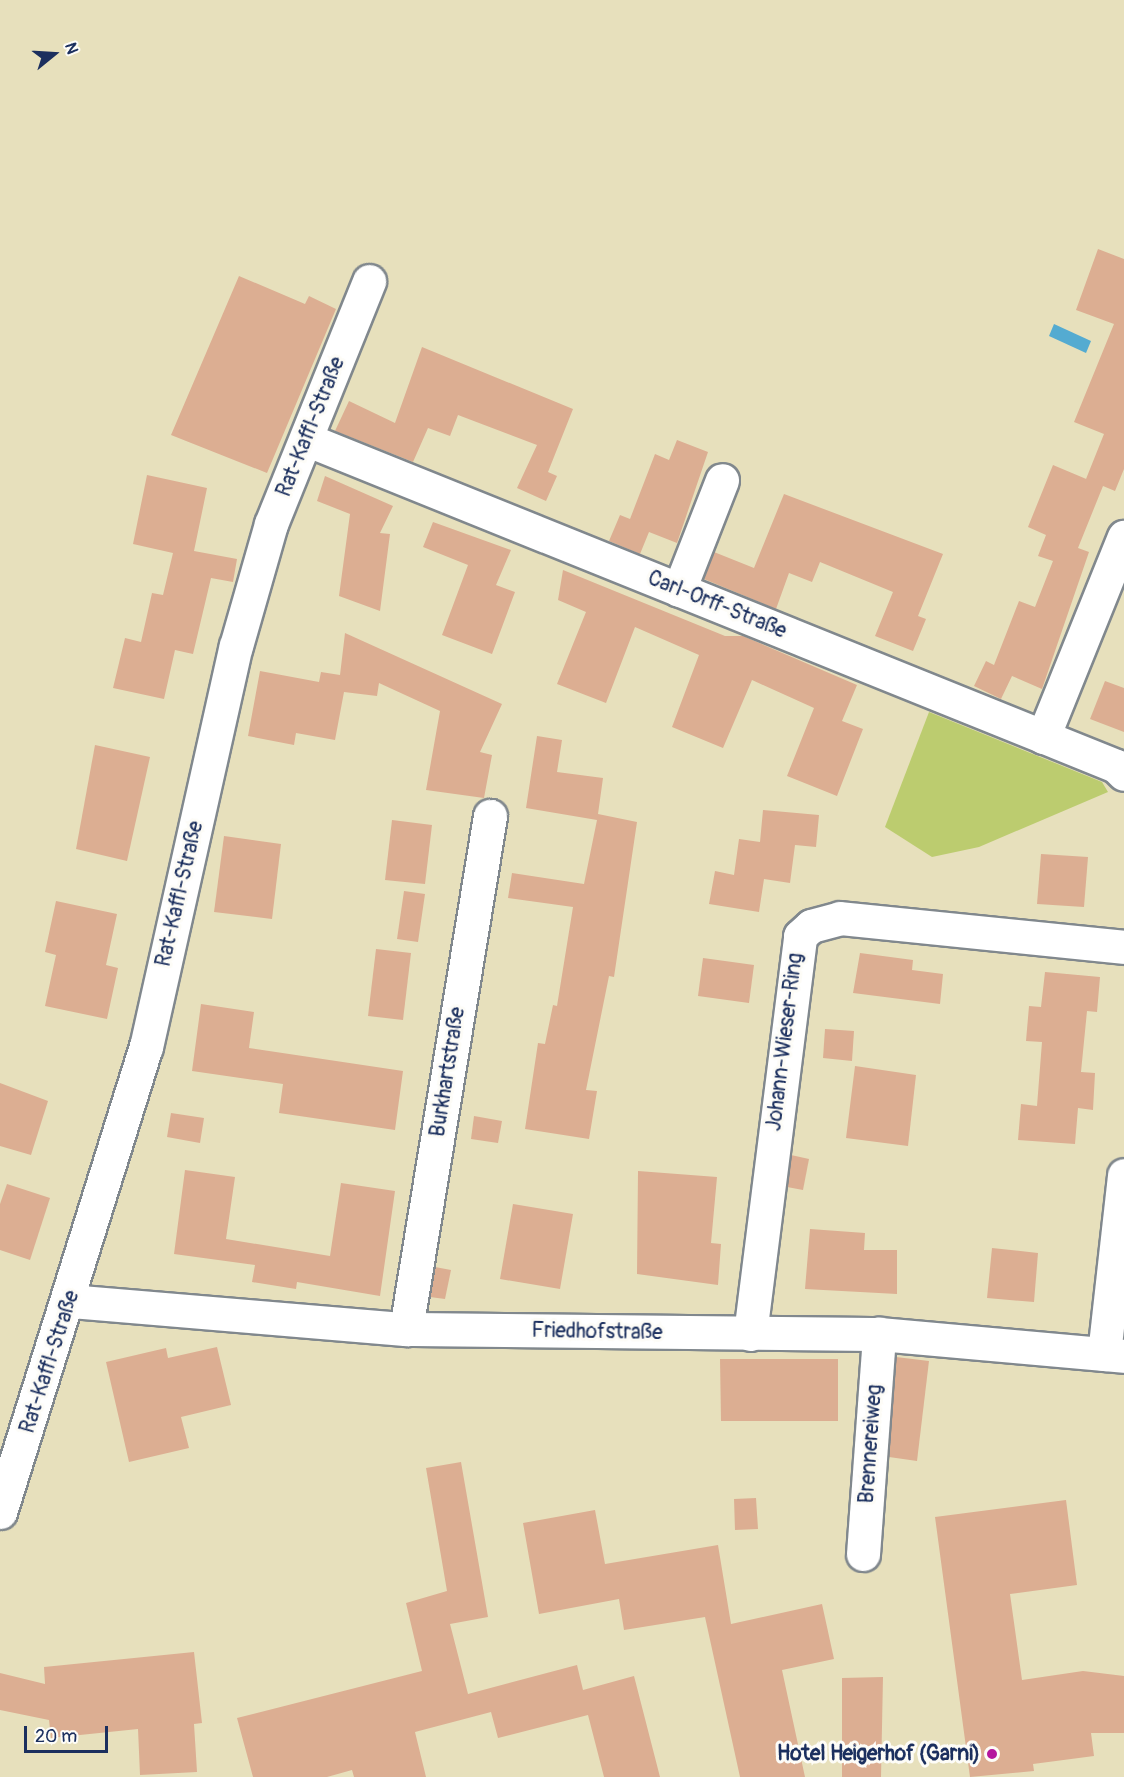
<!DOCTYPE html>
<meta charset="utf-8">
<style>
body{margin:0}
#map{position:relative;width:1124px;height:1777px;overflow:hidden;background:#e7e0bc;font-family:Pangolin,sans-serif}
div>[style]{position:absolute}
.green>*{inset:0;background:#bccc6f}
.water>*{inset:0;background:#54abd1}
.building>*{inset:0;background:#dcae92}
.roads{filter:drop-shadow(2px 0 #81888d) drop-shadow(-2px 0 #81888d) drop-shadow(0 2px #81888d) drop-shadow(0 -2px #81888d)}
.minor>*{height:33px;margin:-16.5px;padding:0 16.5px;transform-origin:16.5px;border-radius:16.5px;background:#fff}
.dots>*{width:16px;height:16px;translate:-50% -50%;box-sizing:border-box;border:3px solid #fdfcf7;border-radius:50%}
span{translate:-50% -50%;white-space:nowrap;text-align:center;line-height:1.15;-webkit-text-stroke:6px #fdfcf7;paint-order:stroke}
.street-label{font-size:21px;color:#1b2f5e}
.poi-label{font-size:21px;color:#1b2f5e;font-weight:700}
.right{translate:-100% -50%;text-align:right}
.north{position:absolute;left:24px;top:24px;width:60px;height:60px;-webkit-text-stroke:4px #fdfcf7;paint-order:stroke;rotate:72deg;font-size:16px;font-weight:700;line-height:24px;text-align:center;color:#1b2f5e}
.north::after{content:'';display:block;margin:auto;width:21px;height:27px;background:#1b2f5e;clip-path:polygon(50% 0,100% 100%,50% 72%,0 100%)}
.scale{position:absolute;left:24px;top:1726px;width:84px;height:27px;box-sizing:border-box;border:3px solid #1b2f5e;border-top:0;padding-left:8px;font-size:18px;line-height:21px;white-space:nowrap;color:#1b2f5e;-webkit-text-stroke:4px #fdfcf7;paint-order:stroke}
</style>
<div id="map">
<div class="green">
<i style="clip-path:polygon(929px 712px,1102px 782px,1108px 792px,979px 847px,932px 857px,885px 827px)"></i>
</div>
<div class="water">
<i style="clip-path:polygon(1054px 324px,1091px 341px,1086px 353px,1049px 336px)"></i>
</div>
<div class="building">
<i style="clip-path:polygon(1098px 249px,1124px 259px,1124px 469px,1115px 491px,1103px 486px,1078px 548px,1089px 552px,1042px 689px,1012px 676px,1001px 699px,974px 686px,986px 661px,994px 665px,1019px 601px,1035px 607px,1053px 561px,1038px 556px,1046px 535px,1028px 527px,1053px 465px,1091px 481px,1086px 479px,1104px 434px,1074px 422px,1114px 324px,1076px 310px)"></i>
<i style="clip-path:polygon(239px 276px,305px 304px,309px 296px,336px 309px,267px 473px,171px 435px)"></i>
<i style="clip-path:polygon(422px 347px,573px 409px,548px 472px,557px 476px,546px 501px,517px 488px,537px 445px,458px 415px,450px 436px,428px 428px,413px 462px,335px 431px,349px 401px,395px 423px)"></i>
<i style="clip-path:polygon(677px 440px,708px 452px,677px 543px,649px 532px,640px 554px,609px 541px,620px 515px,630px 519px,655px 454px,669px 460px)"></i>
<i style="clip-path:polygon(147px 475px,207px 488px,194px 551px,237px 559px,233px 582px,211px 578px,193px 654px,175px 650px,164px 699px,113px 688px,125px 638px,141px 642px,152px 593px,163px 595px,173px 553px,133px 544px)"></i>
<i style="clip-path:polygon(325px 476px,393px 506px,380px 533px,390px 534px,380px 611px,339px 596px,350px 514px,317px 501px)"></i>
<i style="clip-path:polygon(784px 494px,943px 554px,918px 616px,926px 619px,913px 651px,875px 636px,893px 592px,820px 562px,812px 582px,789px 573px,776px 609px,704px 579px,714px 552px,754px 568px)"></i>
<i style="clip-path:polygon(433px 522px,511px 550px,496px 585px,515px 592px,492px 654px,442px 635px,468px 565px,423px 547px)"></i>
<i style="clip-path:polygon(563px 570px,725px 636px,743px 636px,857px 685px,842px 721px,863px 729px,837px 796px,787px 776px,814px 708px,752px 680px,723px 748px,672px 727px,699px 655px,635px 627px,606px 703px,557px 684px,586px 612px,558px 600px)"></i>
<i style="clip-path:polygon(345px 633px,502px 704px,480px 752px,492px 755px,484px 798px,426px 790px,440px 711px,379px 683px,377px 696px,344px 692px,335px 740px,296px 733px,294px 745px,248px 736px,260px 671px,319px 682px,321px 672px,340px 675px)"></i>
<i style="clip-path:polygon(1105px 681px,1124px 688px,1124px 732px,1090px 719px)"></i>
<i style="clip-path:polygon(537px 736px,562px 740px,557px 772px,603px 778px,598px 814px,637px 822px,614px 977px,609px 976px,586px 1090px,597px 1091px,589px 1139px,525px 1129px,538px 1043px,545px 1044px,553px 1005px,557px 1006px,573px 907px,508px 898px,512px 873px,584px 884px,597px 820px,526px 808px)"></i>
<i style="clip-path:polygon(95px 745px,150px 757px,127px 861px,76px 849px)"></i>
<i style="clip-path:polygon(763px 810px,819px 815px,816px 847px,795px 845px,790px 883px,764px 879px,759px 912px,709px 904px,715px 871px,734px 875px,739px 839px,760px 842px)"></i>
<i style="clip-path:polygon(392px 820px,432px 825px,425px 884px,385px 880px)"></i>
<i style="clip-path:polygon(224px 836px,281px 844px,272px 919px,214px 912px)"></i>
<i style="clip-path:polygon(1041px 854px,1088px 857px,1084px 907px,1037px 904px)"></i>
<i style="clip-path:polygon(404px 891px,425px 894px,418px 942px,397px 939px)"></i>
<i style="clip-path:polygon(56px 901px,117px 914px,106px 965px,118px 968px,107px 1019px,45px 1006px,56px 955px,45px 952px)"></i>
<i style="clip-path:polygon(376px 949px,411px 953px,403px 1020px,368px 1016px)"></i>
<i style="clip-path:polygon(860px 953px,913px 960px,912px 970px,943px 974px,940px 1004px,853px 993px)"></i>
<i style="clip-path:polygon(703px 958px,754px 965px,749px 1003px,698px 996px)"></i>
<i style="clip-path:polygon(1045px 972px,1100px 977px,1097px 1012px,1087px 1011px,1081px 1072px,1095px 1073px,1093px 1110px,1078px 1108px,1075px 1144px,1018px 1140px,1021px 1104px,1037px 1106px,1042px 1042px,1026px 1041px,1029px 1006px,1041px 1007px)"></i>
<i style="clip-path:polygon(201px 1004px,254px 1012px,249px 1048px,403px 1071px,395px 1130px,279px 1113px,283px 1084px,192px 1071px)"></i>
<i style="clip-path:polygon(825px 1029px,854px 1031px,852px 1061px,823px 1058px)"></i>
<i style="clip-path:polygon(855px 1066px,916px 1075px,908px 1146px,846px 1138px)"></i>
<i style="clip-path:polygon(0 1083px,48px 1101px,31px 1155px,0 1146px)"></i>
<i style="clip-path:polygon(171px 1113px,204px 1118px,200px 1143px,167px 1137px)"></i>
<i style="clip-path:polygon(474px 1116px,502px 1121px,498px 1143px,471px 1139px)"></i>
<i style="clip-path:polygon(791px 1155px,809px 1159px,803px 1190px,787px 1187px)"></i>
<i style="clip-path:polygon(185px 1170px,235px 1177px,226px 1239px,330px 1256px,341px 1183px,395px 1191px,380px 1296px,297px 1282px,296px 1289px,252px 1282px,255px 1265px,174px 1254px)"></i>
<i style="clip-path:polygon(638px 1171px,717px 1177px,711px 1243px,721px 1244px,718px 1285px,637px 1274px)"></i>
<i style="clip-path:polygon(7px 1184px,50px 1198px,30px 1260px,0 1250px,0 1204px)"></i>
<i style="clip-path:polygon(513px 1204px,573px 1214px,560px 1289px,500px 1279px)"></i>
<i style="clip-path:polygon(810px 1229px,865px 1233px,864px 1250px,897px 1250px,897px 1294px,805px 1289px)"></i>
<i style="clip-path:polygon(992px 1248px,1038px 1253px,1034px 1302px,987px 1298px)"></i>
<i style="clip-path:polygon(435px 1267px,451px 1270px,445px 1299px,430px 1297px)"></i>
<i style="clip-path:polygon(217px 1347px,231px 1405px,181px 1417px,189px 1448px,129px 1462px,106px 1362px,166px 1348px,168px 1358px)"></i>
<i style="clip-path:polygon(896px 1357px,929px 1361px,917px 1461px,889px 1457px)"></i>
<i style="clip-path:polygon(720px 1359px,838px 1359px,838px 1421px,721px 1421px)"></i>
<i style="clip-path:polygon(461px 1462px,488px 1617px,450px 1624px,468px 1694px,577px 1665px,583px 1690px,634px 1676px,660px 1777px,604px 1777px,588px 1715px,498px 1738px,491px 1712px,415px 1732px,426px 1777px,354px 1777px,352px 1770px,327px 1777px,253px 1777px,237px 1718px,422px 1671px,406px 1603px,447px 1591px,426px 1468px)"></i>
<i style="clip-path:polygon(756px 1498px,758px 1529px,735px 1530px,734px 1499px)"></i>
<i style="clip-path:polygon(1066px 1500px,1077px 1585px,1010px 1594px,1022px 1680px,1083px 1671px,1124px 1676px,1124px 1733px,1091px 1733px,1094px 1756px,1033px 1764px,1034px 1771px,970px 1777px,935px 1517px)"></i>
<i style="clip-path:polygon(595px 1510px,605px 1564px,718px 1545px,731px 1624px,822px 1604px,834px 1659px,782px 1670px,805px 1777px,740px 1777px,705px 1617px,624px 1630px,619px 1599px,539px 1614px,523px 1523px)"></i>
<i style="clip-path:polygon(194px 1652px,202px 1723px,194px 1724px,197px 1772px,140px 1775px,138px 1729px,51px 1738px,49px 1720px,0 1710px,0 1673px,45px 1684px,44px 1667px)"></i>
<i style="clip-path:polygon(883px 1677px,881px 1777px,842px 1777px,842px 1678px)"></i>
</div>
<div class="roads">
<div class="minor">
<i style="left:308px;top:440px;width:871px;rotate:21.97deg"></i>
<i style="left:1116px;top:766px;width:11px;rotate:45deg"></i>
<i style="left:679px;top:590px;width:118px;rotate:-68.6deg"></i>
<i style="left:1043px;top:737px;width:216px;rotate:-68deg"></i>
<i style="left:70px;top:1301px;width:337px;rotate:4.8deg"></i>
<i style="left:406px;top:1329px;width:473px;rotate:0.6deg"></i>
<i style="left:879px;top:1334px;width:246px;rotate:5.1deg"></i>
<i style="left:406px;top:1329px;width:520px;rotate:-80.7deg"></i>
<i style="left:750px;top:1334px;width:401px;rotate:-82.8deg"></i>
<i style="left:800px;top:936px;width:15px;rotate:-42deg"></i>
<i style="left:811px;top:926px;width:30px;rotate:-15deg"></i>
<i style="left:840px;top:918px;width:285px;rotate:5.8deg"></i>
<i style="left:1104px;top:1354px;width:180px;rotate:-83.6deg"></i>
<i style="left:0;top:1512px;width:487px;rotate:-72.6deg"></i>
<i style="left:146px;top:1047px;width:411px;rotate:-77.4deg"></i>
<i style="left:236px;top:646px;width:127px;rotate:-74deg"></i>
<i style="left:271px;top:524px;width:262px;rotate:-68deg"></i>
<i style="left:863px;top:1554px;width:221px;rotate:-85.8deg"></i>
</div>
</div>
<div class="dots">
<i style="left:992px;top:1754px;background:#b5179e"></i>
</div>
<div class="street-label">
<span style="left:311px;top:427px;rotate:-68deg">Rat-Kaffl-Straße</span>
<span style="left:717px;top:605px;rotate:22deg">Carl-Orff-Straße</span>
<span style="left:180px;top:894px;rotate:-77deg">Rat-Kaffl-Straße</span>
<span style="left:785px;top:1042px;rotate:-83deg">Johann-Wieser-Ring</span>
<span style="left:448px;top:1072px;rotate:-81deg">Burkhartstraße</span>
<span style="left:597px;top:1332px;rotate:1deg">Friedhofstraße</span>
<span style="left:50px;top:1362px;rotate:-72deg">Rat-Kaffl-Straße</span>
<span style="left:871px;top:1444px;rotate:-86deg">Brennereiweg</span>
</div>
<div class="poi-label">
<span class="right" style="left:980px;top:1754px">Hotel Heigerhof (Garni)</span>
</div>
<div class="north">N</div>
<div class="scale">20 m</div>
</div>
